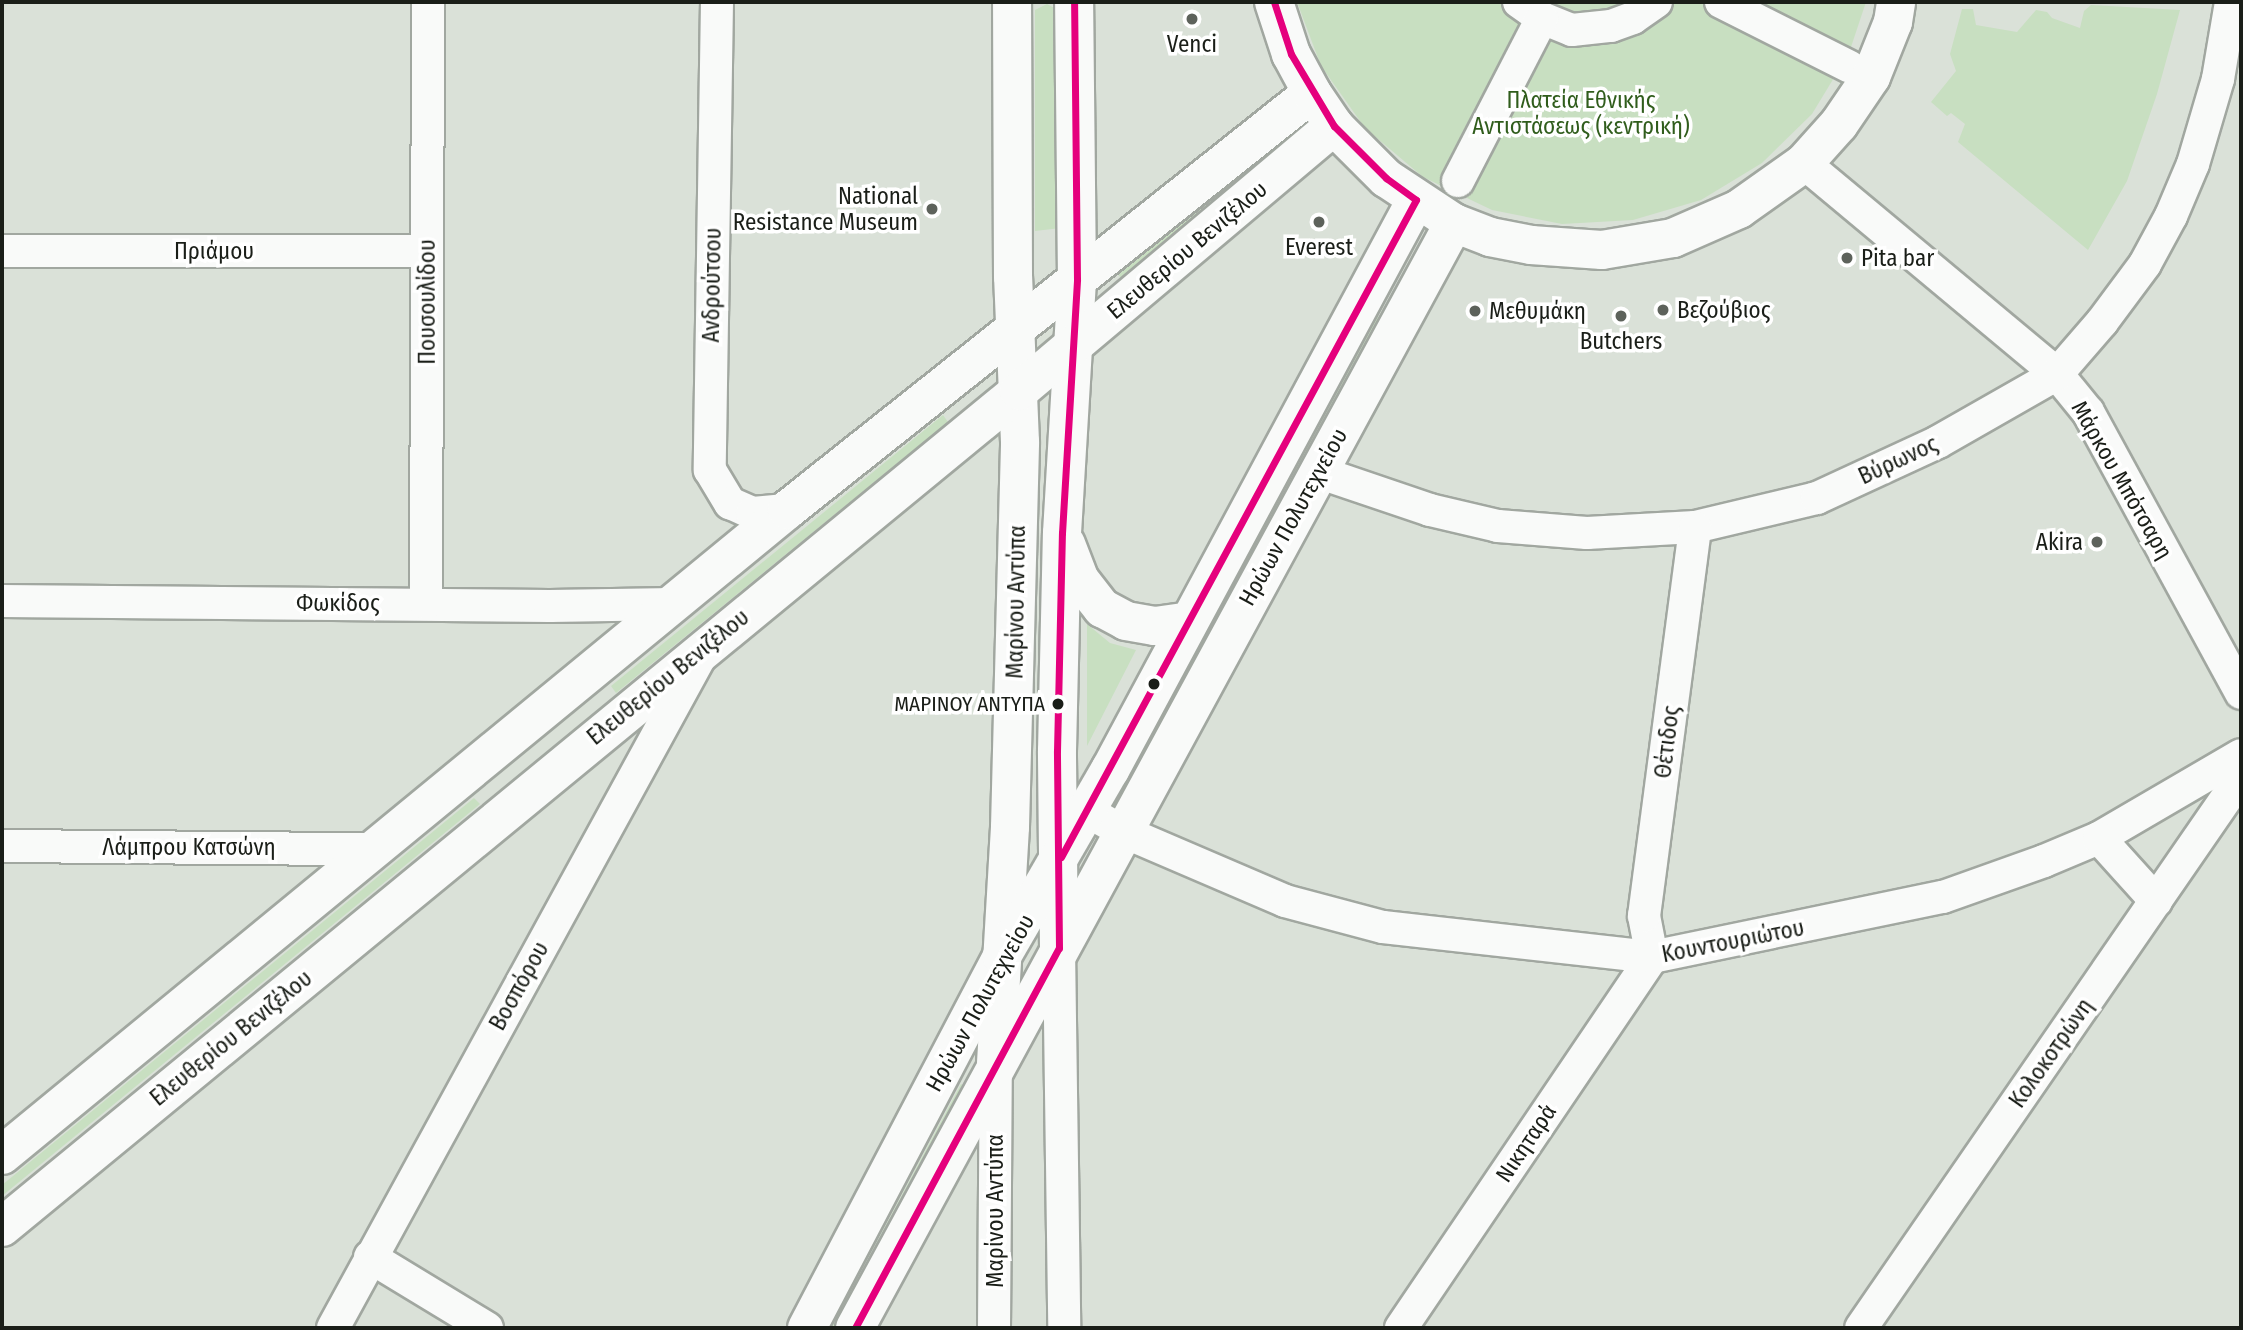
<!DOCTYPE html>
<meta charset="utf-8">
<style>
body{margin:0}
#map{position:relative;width:2243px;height:1330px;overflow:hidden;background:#dae1d8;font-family:"Fira Sans Condensed",sans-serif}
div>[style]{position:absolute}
.green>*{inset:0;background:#c8dfc1}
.roads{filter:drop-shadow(2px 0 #a1a7a0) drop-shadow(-2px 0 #a1a7a0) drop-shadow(0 2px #a1a7a0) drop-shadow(0 -2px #a1a7a0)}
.street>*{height:32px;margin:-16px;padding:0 16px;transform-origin:16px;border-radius:16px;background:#f9faf9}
.secondary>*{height:38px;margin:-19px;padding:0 19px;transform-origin:19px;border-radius:19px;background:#f9faf9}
.primary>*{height:38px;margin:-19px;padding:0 19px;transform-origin:19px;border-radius:19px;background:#f9faf9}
.bus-1>*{height:7px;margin:-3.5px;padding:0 3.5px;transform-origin:3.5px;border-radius:3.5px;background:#e5007d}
.dots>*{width:19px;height:19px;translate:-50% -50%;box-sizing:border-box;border:4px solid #fff;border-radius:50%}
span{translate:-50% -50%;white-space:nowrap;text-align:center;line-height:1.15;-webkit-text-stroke:7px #fff;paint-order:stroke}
.bus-label{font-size:21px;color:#1a1e18}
.right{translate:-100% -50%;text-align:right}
.poi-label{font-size:23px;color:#1a1e18}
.left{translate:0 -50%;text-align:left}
.park-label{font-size:23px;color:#305d1c}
.street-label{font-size:23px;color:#1a1e18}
.frame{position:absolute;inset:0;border:4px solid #1a1e18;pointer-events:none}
</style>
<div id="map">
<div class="green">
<i style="clip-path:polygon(1297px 2px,1866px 2px,1849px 53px,1812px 114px,1762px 163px,1701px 200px,1633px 220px,1562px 224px,1492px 210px,1423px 177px,1365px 128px,1321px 66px)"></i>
<i style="clip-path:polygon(1047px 4px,1060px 11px,1061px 228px,1035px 231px,1035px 10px)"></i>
<i style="clip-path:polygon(2091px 5px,2180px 10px,2157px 94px,2127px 181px,2088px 250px,1958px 142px,1965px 124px,1951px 113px,1947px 116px,1931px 102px,1956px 71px,1950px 54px,1962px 9px,1973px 9px,1976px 25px,2017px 32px,2036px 10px,2047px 12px,2052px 18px,2080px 28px,2084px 11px)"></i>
<i style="clip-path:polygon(1266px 150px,1272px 156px,1122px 279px,1116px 272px)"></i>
<i style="clip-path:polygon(1375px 315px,1379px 317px,1250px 556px,1246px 554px)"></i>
<i style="clip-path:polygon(943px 415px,948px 422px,616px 693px,611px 686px)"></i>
<i style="clip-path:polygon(1087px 624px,1110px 643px,1136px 650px,1087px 746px)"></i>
<i style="clip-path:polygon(474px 798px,480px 804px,2px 1196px,2px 1185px)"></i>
<i style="clip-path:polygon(961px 1084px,964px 1086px,834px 1328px,831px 1328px)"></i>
</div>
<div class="roads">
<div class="street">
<i style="left:717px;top:2px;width:468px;rotate:90.9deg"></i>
<i style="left:710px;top:470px;width:39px;rotate:59deg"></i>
<i style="left:730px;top:503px;width:24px;rotate:24deg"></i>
<i style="left:752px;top:513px;width:35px;rotate:-5deg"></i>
<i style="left:1519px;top:2px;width:28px;rotate:35deg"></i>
<i style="left:1542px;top:18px;width:32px;rotate:22deg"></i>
<i style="left:1572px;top:30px;width:39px;rotate:-6deg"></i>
<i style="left:1611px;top:26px;width:23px;rotate:-20deg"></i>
<i style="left:1633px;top:18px;width:28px;rotate:-35deg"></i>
<i style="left:1721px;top:2px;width:144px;rotate:26.7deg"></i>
<i style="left:1804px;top:163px;width:329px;rotate:39.8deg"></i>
<i style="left:2057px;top:374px;width:49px;rotate:50.8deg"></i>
<i style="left:2088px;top:412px;width:320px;rotate:61.4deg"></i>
<i style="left:1458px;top:181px;width:183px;rotate:-62.7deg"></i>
<i style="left:2px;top:251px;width:425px"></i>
<i style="left:1318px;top:472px;width:118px;rotate:18.7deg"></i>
<i style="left:1430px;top:510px;width:70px;rotate:13.2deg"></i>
<i style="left:1498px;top:526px;width:89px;rotate:4.5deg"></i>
<i style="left:1587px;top:533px;width:108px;rotate:-3.2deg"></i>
<i style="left:1695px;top:527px;width:125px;rotate:-13.4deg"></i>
<i style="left:1817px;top:498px;width:133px;rotate:-24.8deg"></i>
<i style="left:1938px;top:442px;width:137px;rotate:-29.7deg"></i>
<i style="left:2057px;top:374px;width:69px;rotate:-49.1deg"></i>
<i style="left:2102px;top:322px;width:72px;rotate:-53.4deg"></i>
<i style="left:2145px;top:264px;width:55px;rotate:-61.6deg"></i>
<i style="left:2171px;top:216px;width:56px;rotate:-67.1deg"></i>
<i style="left:2193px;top:164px;width:89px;rotate:-73.6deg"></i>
<i style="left:2218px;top:79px;width:78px;rotate:-80.4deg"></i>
<i style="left:2px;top:601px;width:548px;rotate:0.52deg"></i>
<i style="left:550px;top:606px;width:124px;rotate:-0.9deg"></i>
<i style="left:426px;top:603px;width:601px;rotate:-89.81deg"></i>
<i style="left:1087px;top:811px;width:40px;rotate:29.7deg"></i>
<i style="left:1122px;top:831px;width:177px;rotate:23.2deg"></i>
<i style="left:1285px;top:901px;width:101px;rotate:14.9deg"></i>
<i style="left:1383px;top:927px;width:271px;rotate:6.4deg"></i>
<i style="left:1652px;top:957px;width:297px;rotate:-11.7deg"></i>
<i style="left:1943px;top:897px;width:107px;rotate:-19.6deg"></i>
<i style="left:2044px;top:861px;width:60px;rotate:-22.7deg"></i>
<i style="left:2099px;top:838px;width:164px;rotate:-30.3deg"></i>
<i style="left:2099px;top:838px;width:85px;rotate:47.9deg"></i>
<i style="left:2px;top:846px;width:375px;rotate:0.5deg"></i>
<i style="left:1059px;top:948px;width:380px;rotate:89.2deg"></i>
<i style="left:370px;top:1257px;width:137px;rotate:31.3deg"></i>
<i style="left:333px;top:1328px;width:765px;rotate:-61.32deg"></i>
<i style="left:994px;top:1328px;width:260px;rotate:-89.6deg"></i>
<i style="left:1401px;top:1328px;width:448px;rotate:-55.9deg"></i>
<i style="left:1652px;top:957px;width:42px;rotate:-101deg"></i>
<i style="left:1644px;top:916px;width:392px;rotate:-82.5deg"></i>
<i style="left:1861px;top:1328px;width:669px;rotate:-55.41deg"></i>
</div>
<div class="secondary">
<i style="left:1066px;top:544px;width:39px;rotate:69deg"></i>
<i style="left:1080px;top:580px;width:36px;rotate:52deg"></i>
<i style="left:1102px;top:608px;width:27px;rotate:28deg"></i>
<i style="left:1126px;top:621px;width:29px;rotate:10deg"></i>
<i style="left:1155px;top:626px;width:34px;rotate:-8deg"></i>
<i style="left:1059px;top:948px;width:197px;rotate:-90.6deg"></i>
<i style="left:1057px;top:751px;width:218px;rotate:-88.7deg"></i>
<i style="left:1062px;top:533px;width:254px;rotate:-86.6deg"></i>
<i style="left:1077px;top:279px;width:277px;rotate:-90.6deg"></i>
<i style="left:996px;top:1063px;width:236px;rotate:-86.6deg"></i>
<i style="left:1010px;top:827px;width:385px;rotate:-88.5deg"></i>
<i style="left:1020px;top:442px;width:165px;rotate:-92.4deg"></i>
<i style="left:1013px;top:277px;width:275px;rotate:-90.2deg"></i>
<i style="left:2px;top:1155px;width:1016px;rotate:-39.41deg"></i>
<i style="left:787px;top:510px;width:670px;rotate:-38.46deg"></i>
<i style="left:2px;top:1227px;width:1317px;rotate:-39.42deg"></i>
<i style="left:1019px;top:391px;width:412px;rotate:-40.1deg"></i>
</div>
<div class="primary">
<i style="left:1274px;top:2px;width:55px;rotate:71.9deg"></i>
<i style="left:1291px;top:54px;width:44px;rotate:61.7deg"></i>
<i style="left:1312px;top:93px;width:40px;rotate:56deg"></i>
<i style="left:1334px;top:126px;width:74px;rotate:45deg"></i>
<i style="left:1386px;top:178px;width:82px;rotate:33.5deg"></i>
<i style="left:1454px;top:223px;width:39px;rotate:21deg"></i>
<i style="left:1490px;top:237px;width:42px;rotate:11deg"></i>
<i style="left:1531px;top:245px;width:71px;rotate:4deg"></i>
<i style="left:1602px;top:250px;width:72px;rotate:-9.6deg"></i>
<i style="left:1673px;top:238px;width:72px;rotate:-23.7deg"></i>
<i style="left:1739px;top:209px;width:80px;rotate:-35.3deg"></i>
<i style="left:1804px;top:163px;width:52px;rotate:-48.1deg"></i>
<i style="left:1839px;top:124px;width:57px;rotate:-55.8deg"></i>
<i style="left:1871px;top:77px;width:59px;rotate:-68.2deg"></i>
<i style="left:1893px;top:22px;width:20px;rotate:-81deg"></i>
<i style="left:807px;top:1328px;width:420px;rotate:-62.3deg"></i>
<i style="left:1002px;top:956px;width:215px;rotate:-59.9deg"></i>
<i style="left:1110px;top:770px;width:647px;rotate:-61.77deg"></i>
<i style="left:855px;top:1328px;width:1257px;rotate:-61.54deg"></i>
</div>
</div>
<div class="bus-1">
<i style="left:1274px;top:2px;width:55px;rotate:71.9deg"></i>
<i style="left:1291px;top:54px;width:84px;rotate:59.2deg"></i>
<i style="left:1334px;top:126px;width:74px;rotate:45deg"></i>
<i style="left:1386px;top:178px;width:37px;rotate:36deg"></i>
<i style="left:1061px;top:857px;width:747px;rotate:-61.62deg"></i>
<i style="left:855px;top:1328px;width:431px;rotate:-61.8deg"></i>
<i style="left:1059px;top:948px;width:197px;rotate:-90.6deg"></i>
<i style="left:1057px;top:751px;width:218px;rotate:-88.7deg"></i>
<i style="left:1062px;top:533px;width:254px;rotate:-86.6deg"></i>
<i style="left:1077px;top:279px;width:277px;rotate:-90.6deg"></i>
</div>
<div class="dots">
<i style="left:1192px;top:19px;background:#5d625b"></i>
<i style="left:932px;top:209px;background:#5d625b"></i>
<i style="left:1319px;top:222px;background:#5d625b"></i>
<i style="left:1847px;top:258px;background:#5d625b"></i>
<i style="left:1663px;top:310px;background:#5d625b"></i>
<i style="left:1475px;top:311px;background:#5d625b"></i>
<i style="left:1621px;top:316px;background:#5d625b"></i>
<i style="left:2097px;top:542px;background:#5d625b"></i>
<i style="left:1154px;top:684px;background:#1a1e18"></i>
<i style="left:1058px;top:704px;background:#1a1e18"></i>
</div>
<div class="bus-label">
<span class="right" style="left:1045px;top:704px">ΜΑΡΙΝΟΥ ΑΝΤΥΠΑ</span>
</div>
<div class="poi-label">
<span style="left:1192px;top:44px">Venci</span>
<span class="right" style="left:918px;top:209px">National<br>Resistance Museum</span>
<span style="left:1319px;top:247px">Everest</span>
<span class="left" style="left:1861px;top:258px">Pita bar</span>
<span class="left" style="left:1677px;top:310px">Βεζούβιος</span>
<span class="left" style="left:1489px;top:311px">Μεθυμάκη</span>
<span style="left:1621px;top:341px">Butchers</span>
<span class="right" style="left:2083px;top:542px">Akira</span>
</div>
<div class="park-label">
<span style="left:1581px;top:113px">Πλατεία Εθνικής<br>Αντιστάσεως (κεντρική)</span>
</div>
<div class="street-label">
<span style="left:1187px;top:250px;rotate:-40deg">Ελευθερίου Βενιζέλου</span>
<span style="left:214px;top:251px">Πριάμου</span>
<span style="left:712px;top:285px;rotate:-89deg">Ανδρούτσου</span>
<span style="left:427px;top:302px;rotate:-90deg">Πουσουλίδου</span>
<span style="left:1898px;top:460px;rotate:-25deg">Βύρωνος</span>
<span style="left:2122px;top:480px;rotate:60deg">Μάρκου Μπότσαρη</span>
<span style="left:1293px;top:517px;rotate:-61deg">Ηρώων Πολυτεχνείου</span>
<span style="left:1016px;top:602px;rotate:-89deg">Μαρίνου Αντύπα</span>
<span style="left:338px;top:603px">Φωκίδος</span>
<span style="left:668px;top:677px;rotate:-39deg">Ελευθερίου Βενιζέλου</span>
<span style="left:1667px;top:742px;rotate:-83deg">Θέτιδος</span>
<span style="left:189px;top:847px">Λάμπρου Κατσώνη</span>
<span style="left:1733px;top:941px;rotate:-11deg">Κουντουριώτου</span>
<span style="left:519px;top:986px;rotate:-61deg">Βοσπόρου</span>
<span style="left:980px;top:1003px;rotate:-61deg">Ηρώων Πολυτεχνείου</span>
<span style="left:231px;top:1038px;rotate:-39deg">Ελευθερίου Βενιζέλου</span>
<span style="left:2051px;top:1053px;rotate:-55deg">Κολοκοτρώνη</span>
<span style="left:1526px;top:1143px;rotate:-56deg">Νικηταρά</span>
<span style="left:995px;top:1211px;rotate:-90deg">Μαρίνου Αντύπα</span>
</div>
<div class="frame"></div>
</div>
